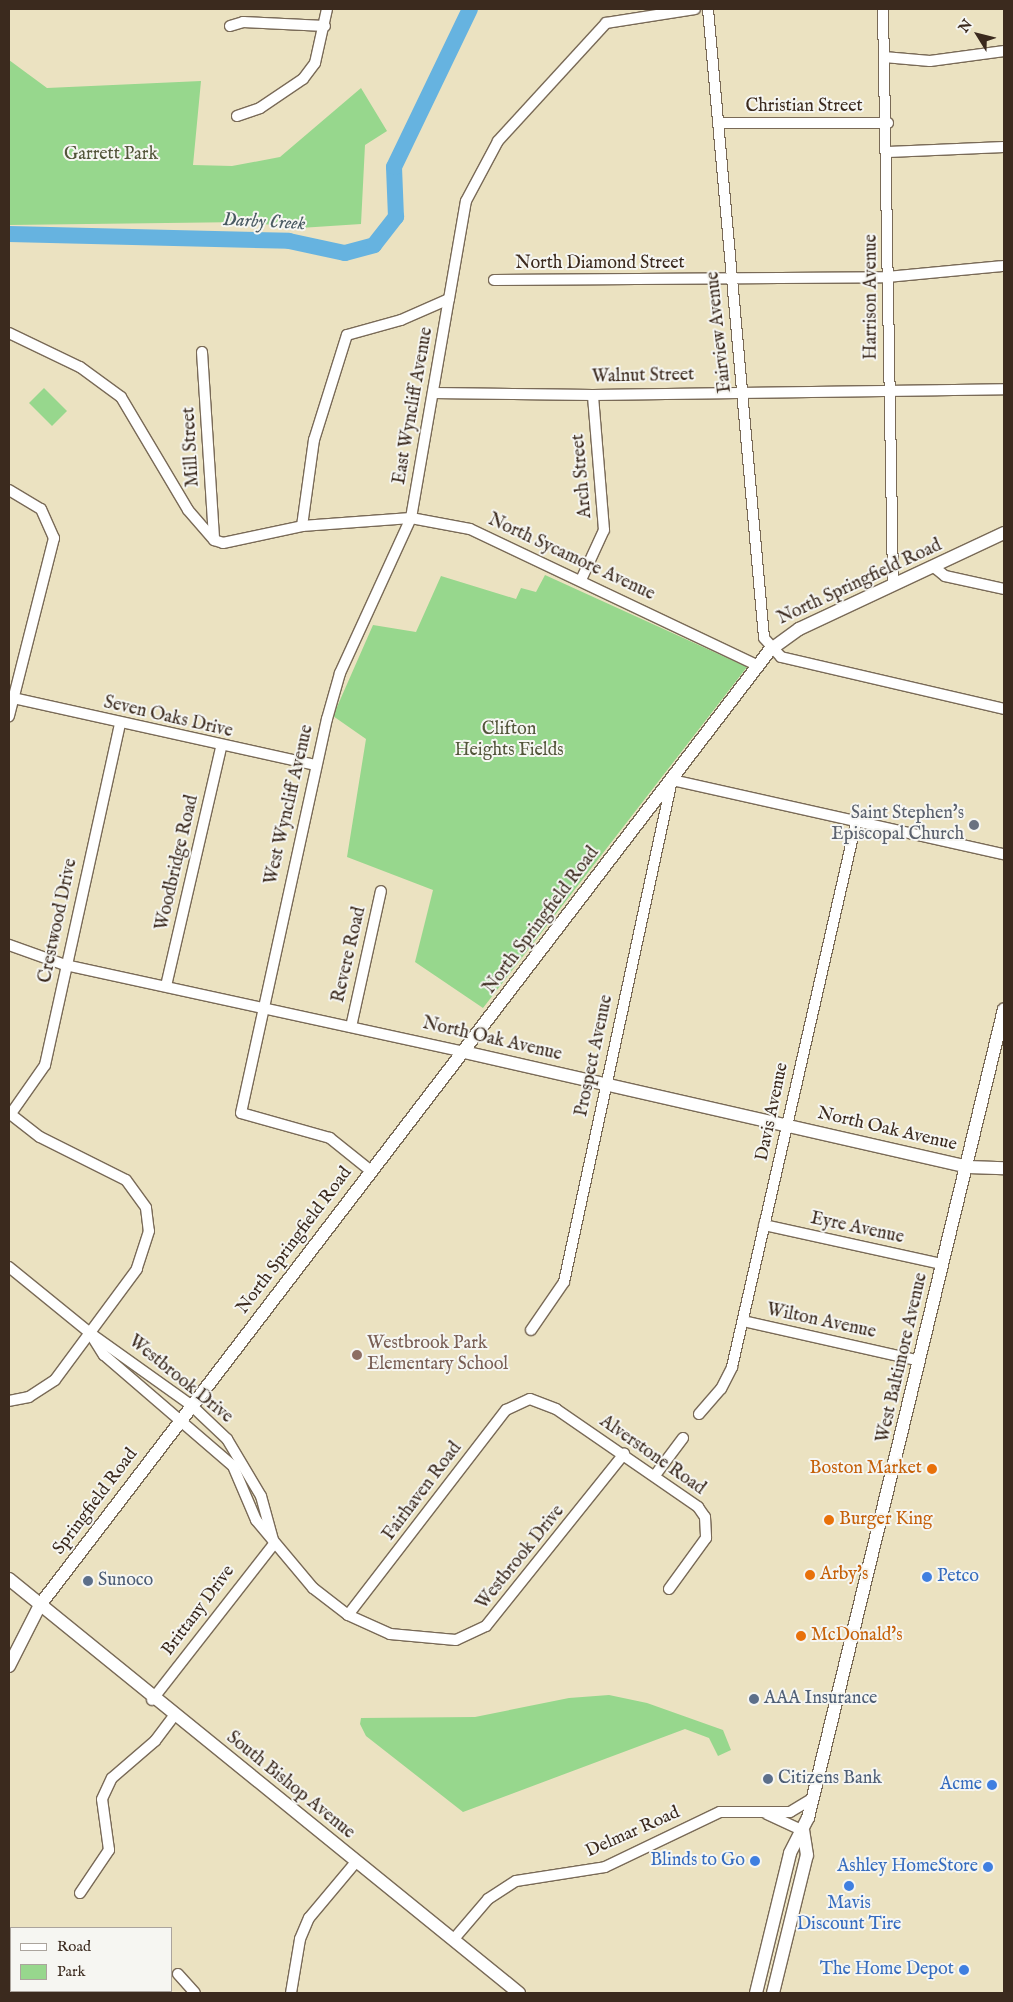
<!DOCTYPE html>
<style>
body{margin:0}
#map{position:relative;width:1013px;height:2002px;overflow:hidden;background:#ebe2c1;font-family:"IM FELL English",serif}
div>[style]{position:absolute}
.green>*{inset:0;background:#97d78d}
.river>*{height:16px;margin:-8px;padding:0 8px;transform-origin:8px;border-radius:8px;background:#66b3e0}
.roads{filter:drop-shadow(1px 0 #796a57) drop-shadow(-1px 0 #796a57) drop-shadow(0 1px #796a57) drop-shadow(0 -1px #796a57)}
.minor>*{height:10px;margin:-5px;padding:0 5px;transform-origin:5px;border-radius:5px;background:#fff}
.major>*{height:12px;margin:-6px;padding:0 6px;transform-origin:6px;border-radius:6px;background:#fff}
.dots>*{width:14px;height:14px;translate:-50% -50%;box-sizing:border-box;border:2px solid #f6f6f2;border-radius:50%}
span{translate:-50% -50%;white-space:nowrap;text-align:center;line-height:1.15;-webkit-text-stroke:4px #f6f6f2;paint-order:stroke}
.street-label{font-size:18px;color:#3b2a1e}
.park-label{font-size:18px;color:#52553a}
.worship-label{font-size:18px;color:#5b616d}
.right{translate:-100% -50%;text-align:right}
.education-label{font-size:18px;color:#785e54}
.left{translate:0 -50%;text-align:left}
.food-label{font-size:18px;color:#c56008}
.shop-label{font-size:18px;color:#366cbe}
.service-label{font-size:18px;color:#4e5e75}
.water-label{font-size:19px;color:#4a5a62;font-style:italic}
.frame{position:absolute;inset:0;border:10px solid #3b2a1e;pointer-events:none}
.legend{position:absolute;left:10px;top:1927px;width:162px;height:65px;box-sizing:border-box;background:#f6f6f2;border:1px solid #aba49d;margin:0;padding:6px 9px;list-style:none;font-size:15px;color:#3b2a1e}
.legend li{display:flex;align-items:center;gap:10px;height:25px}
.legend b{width:25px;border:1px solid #aba49d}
.north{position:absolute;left:953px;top:10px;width:50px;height:50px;-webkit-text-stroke:4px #f6f6f2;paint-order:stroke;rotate:306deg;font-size:14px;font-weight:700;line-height:20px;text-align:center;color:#3b2a1e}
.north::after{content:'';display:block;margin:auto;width:18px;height:22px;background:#3b2a1e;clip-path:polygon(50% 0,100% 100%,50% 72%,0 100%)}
</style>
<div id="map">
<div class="green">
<i style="clip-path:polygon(9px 60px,47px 88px,201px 81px,193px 165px,232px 166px,280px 157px,361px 88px,387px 131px,365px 145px,361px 224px,300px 228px,245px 222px,9px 225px)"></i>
<i style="clip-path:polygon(44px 388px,67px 411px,52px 426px,29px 403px)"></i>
<i style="clip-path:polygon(545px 575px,747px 667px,483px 1008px,415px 962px,433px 890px,347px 857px,366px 739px,333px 716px,373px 625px,416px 632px,441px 576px,516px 599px,521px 588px,536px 592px)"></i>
<i style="clip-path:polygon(609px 1695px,647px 1703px,723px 1730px,731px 1750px,718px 1756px,709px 1738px,685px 1729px,463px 1812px,366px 1736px,360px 1724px,361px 1718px,475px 1717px,569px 1698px)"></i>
</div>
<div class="river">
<i style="left:9px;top:234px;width:280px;rotate:1.4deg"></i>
<i style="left:289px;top:241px;width:57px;rotate:12.1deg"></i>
<i style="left:345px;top:253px;width:30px;rotate:-15deg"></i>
<i style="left:374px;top:245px;width:36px;rotate:-52deg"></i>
<i style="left:396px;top:217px;width:50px;rotate:-92.3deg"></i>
<i style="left:394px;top:167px;width:175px;rotate:-64.3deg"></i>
</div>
<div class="roads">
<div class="minor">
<i style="left:708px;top:9px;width:631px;rotate:84.91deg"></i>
<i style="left:764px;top:638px;width:25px;rotate:48deg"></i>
<i style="left:781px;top:657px;width:229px;rotate:13.1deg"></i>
<i style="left:883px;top:9px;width:575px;rotate:89deg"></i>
<i style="left:230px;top:26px;width:14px;rotate:-17deg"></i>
<i style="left:243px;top:22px;width:82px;rotate:2.8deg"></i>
<i style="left:884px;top:57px;width:46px;rotate:5deg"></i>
<i style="left:930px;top:61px;width:75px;rotate:-7.7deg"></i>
<i style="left:237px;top:116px;width:24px;rotate:-19deg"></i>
<i style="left:260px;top:108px;width:52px;rotate:-34deg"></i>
<i style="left:303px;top:79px;width:20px;rotate:-53deg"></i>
<i style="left:315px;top:63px;width:55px;rotate:-77.5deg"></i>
<i style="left:720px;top:123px;width:168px"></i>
<i style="left:888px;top:152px;width:116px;rotate:-2.5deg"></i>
<i style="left:494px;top:280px;width:393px;rotate:-0.4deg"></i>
<i style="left:887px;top:277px;width:118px;rotate:-5.4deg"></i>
<i style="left:9px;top:333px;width:79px;rotate:25.6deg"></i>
<i style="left:80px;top:367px;width:51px;rotate:36.2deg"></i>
<i style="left:121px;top:397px;width:131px;rotate:59.3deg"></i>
<i style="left:188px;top:510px;width:40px;rotate:49deg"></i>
<i style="left:214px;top:540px;width:9px;rotate:18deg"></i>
<i style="left:223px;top:543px;width:81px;rotate:-12.1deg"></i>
<i style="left:302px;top:526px;width:109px;rotate:-4.2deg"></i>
<i style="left:411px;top:518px;width:60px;rotate:10.6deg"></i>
<i style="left:470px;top:529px;width:319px;rotate:25.4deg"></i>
<i style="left:202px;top:352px;width:188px;rotate:86.3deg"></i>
<i style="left:433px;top:393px;width:160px;rotate:0.7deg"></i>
<i style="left:593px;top:395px;width:411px;rotate:-0.8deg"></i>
<i style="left:9px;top:490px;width:37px;rotate:31deg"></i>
<i style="left:41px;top:509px;width:32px;rotate:66deg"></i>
<i style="left:54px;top:538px;width:184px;rotate:104.2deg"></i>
<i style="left:302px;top:526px;width:87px;rotate:-82.1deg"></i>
<i style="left:314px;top:440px;width:110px;rotate:-72.6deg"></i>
<i style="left:347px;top:335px;width:56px;rotate:-15.5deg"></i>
<i style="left:401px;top:320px;width:52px;rotate:-23.6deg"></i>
<i style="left:449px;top:299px;width:99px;rotate:-80.2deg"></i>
<i style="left:466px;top:201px;width:68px;rotate:-61.9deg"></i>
<i style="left:498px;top:141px;width:160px;rotate:-47.5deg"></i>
<i style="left:606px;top:23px;width:90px;rotate:-8.9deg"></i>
<i style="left:934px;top:567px;width:14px;rotate:39deg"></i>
<i style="left:945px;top:576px;width:60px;rotate:12.4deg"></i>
<i style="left:581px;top:580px;width:55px;rotate:-65.3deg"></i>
<i style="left:604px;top:530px;width:135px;rotate:-94.7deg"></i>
<i style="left:13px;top:698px;width:310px;rotate:12.5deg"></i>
<i style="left:9px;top:945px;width:59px;rotate:19.7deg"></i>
<i style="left:65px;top:965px;width:408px;rotate:12.3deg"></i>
<i style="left:166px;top:986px;width:245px;rotate:-77deg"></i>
<i style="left:351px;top:1027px;width:139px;rotate:-77.6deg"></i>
<i style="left:9px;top:1113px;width:39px;rotate:38deg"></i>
<i style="left:40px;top:1137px;width:96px;rotate:26.6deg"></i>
<i style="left:126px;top:1180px;width:34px;rotate:54deg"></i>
<i style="left:146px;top:1208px;width:23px;rotate:83deg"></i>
<i style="left:149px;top:1231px;width:40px;rotate:108deg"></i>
<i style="left:137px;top:1269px;width:138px;rotate:126.5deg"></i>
<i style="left:55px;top:1380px;width:31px;rotate:147deg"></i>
<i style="left:29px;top:1397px;width:20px;rotate:169deg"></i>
<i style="left:10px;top:1115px;width:61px;rotate:-55deg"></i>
<i style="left:45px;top:1065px;width:349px;rotate:-77.6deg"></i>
<i style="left:371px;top:1171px;width:53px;rotate:-141.2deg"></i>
<i style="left:330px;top:1138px;width:92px;rotate:-164.3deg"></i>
<i style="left:241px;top:1113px;width:403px;rotate:-77.7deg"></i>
<i style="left:327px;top:719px;width:48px;rotate:-74.2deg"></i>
<i style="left:340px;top:673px;width:170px;rotate:-65.4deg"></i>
<i style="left:411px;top:518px;width:222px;rotate:-80.2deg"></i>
<i style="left:764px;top:1225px;width:182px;rotate:12.4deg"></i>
<i style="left:9px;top:1267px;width:104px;rotate:39.2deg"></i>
<i style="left:90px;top:1333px;width:124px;rotate:35.5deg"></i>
<i style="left:191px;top:1405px;width:50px;rotate:43.4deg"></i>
<i style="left:227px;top:1439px;width:66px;rotate:59.2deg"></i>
<i style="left:261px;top:1496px;width:46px;rotate:74.7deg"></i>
<i style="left:743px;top:1321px;width:181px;rotate:12.7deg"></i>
<i style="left:531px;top:1330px;width:58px;rotate:-55.5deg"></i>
<i style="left:564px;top:1282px;width:513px;rotate:-77.86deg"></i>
<i style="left:672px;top:780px;width:340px;rotate:12.6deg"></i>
<i style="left:90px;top:1333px;width:26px;rotate:58deg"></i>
<i style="left:104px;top:1355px;width:170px;rotate:40.7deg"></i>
<i style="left:233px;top:1466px;width:59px;rotate:66.9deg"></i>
<i style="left:256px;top:1520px;width:89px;rotate:50deg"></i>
<i style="left:313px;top:1588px;width:44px;rotate:37.6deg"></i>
<i style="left:348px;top:1615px;width:46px;rotate:24.3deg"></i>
<i style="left:390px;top:1634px;width:66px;rotate:5.2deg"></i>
<i style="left:456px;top:1640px;width:33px;rotate:-25deg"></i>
<i style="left:486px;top:1626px;width:221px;rotate:-51.3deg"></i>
<i style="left:699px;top:1414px;width:33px;rotate:-49deg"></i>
<i style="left:721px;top:1389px;width:25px;rotate:-63deg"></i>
<i style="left:732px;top:1367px;width:558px;rotate:-77.16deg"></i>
<i style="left:656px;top:1474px;width:45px;rotate:-53.1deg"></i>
<i style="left:348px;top:1615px;width:259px;rotate:-52.4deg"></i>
<i style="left:506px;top:1410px;width:26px;rotate:-25deg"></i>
<i style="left:530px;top:1399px;width:28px;rotate:21deg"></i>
<i style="left:556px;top:1409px;width:173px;rotate:34.6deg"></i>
<i style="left:698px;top:1507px;width:12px;rotate:55deg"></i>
<i style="left:705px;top:1517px;width:21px;rotate:87deg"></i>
<i style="left:706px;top:1538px;width:63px;rotate:126deg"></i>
<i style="left:152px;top:1700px;width:198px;rotate:-52deg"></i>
<i style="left:767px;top:1814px;width:40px;rotate:25deg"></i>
<i style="left:80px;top:1893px;width:52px;rotate:-56deg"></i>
<i style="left:109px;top:1850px;width:51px;rotate:-97.8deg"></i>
<i style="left:102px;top:1799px;width:23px;rotate:-65deg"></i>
<i style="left:112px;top:1778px;width:57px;rotate:-40.7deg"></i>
<i style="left:155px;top:1741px;width:31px;rotate:-53deg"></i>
<i style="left:453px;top:1940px;width:54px;rotate:-49.5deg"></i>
<i style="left:488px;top:1899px;width:33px;rotate:-33deg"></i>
<i style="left:516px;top:1881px;width:90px;rotate:-8.9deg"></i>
<i style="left:605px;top:1867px;width:127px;rotate:-25.6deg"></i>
<i style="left:720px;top:1812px;width:70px"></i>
<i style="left:790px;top:1812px;width:26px;rotate:-31deg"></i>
<i style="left:178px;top:1974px;width:25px;rotate:48deg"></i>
<i style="left:291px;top:1993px;width:55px;rotate:-80.5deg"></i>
<i style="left:300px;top:1939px;width:23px;rotate:-67deg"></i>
<i style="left:309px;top:1918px;width:73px;rotate:-50deg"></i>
</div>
<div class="major">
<i style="left:464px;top:1052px;width:517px;rotate:12.85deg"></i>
<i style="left:968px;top:1167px;width:36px;rotate:2deg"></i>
<i style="left:9px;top:1579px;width:657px;rotate:39.07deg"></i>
<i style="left:9px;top:1666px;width:68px;rotate:-63.1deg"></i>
<i style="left:40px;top:1605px;width:1202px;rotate:-52.61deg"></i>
<i style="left:770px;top:650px;width:36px;rotate:-36deg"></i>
<i style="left:799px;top:629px;width:226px;rotate:-25.1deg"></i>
<i style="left:756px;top:1993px;width:144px;rotate:-76.3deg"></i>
<i style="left:790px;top:1853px;width:39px;rotate:-63deg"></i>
<i style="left:808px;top:1818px;width:832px;rotate:-76.38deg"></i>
<i style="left:773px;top:1993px;width:142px;rotate:-76.2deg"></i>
<i style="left:807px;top:1855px;width:24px;rotate:-99deg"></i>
</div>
</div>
<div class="dots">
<i style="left:974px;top:825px;background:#6b7280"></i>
<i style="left:357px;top:1355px;background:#8d6e63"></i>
<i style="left:932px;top:1469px;background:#e8710a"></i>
<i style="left:829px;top:1520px;background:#e8710a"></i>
<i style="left:810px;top:1575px;background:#e8710a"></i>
<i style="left:927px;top:1577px;background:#3f7fe0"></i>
<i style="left:88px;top:1581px;background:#5c6f8a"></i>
<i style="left:801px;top:1636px;background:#e8710a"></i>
<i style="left:754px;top:1699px;background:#5c6f8a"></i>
<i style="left:768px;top:1779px;background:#5c6f8a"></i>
<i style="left:992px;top:1785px;background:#3f7fe0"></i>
<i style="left:755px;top:1861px;background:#3f7fe0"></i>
<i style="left:988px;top:1867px;background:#3f7fe0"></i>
<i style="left:849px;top:1886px;background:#3f7fe0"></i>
<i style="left:964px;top:1970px;background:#3f7fe0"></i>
</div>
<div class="street-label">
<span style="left:804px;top:107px">Christian Street</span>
<span style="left:600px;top:264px">North Diamond Street</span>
<span style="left:872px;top:297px;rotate:-90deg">Harrison Avenue</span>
<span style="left:720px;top:332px;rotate:-96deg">Fairview Avenue</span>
<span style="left:643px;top:377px;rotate:-1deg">Walnut Street</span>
<span style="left:414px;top:406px;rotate:-80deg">East Wyncliff Avenue</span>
<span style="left:192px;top:447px;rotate:-93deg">Mill Street</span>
<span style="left:583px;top:476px;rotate:-95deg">Arch Street</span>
<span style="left:571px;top:558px;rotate:25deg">North Sycamore Avenue</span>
<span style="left:860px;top:583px;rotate:-25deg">North Springfield Road</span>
<span style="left:168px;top:718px;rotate:13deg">Seven Oaks Drive</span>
<span style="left:290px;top:805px;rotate:-77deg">West Wyncliff Avenue</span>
<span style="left:178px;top:863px;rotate:-77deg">Woodbridge Road</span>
<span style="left:59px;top:921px;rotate:-78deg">Crestwood Drive</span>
<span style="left:542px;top:921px;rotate:-53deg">North Springfield Road</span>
<span style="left:350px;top:955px;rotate:-77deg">Revere Road</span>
<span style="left:492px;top:1040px;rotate:13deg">North Oak Avenue</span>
<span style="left:595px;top:1056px;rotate:-78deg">Prospect Avenue</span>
<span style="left:773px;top:1112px;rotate:-78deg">Davis Avenue</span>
<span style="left:887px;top:1130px;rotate:13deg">North Oak Avenue</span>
<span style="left:857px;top:1229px;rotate:12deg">Eyre Avenue</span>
<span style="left:295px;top:1241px;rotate:-53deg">North Springfield Road</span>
<span style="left:821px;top:1322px;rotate:12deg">Wilton Avenue</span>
<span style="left:903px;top:1358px;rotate:-77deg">West Baltimore Avenue</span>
<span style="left:180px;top:1380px;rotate:39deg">Westbrook Drive</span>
<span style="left:652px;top:1456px;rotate:35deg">Alverstone Road</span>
<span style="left:423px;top:1492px;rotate:-53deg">Fairhaven Road</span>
<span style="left:96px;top:1502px;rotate:-53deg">Springfield Road</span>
<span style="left:521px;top:1558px;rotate:-51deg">Westbrook Drive</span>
<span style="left:199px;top:1611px;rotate:-53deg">Brittany Drive</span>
<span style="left:290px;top:1786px;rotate:39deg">South Bishop Avenue</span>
<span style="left:633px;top:1833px;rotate:-24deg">Delmar Road</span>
</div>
<div class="park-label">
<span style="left:111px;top:155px">Garrett Park</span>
<span style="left:509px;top:741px">Clifton<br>Heights Fields</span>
</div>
<div class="worship-label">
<span class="right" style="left:964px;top:825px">Saint Stephen's<br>Episcopal Church</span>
</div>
<div class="education-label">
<span class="left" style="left:367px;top:1355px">Westbrook Park<br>Elementary School</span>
</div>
<div class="food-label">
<span class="right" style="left:922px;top:1469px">Boston Market</span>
<span class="left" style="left:839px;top:1520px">Burger King</span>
<span class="left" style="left:820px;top:1575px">Arby's</span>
<span class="left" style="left:811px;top:1636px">McDonald's</span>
</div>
<div class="shop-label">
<span class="left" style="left:937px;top:1577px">Petco</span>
<span class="right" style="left:982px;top:1785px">Acme</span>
<span class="right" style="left:745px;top:1861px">Blinds to Go</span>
<span class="right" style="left:978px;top:1867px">Ashley HomeStore</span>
<span style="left:849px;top:1915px">Mavis<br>Discount Tire</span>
<span class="right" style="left:954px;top:1970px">The Home Depot</span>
</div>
<div class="service-label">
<span class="left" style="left:98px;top:1581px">Sunoco</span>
<span class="left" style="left:764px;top:1699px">AAA Insurance</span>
<span class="left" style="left:778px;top:1779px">Citizens Bank</span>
</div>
<div class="water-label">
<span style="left:264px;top:223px;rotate:3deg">Darby Creek</span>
</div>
<div class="frame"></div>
<ul class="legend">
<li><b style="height:6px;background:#fff"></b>Road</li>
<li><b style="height:14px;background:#97d78d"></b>Park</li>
</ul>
<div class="north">N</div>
</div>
